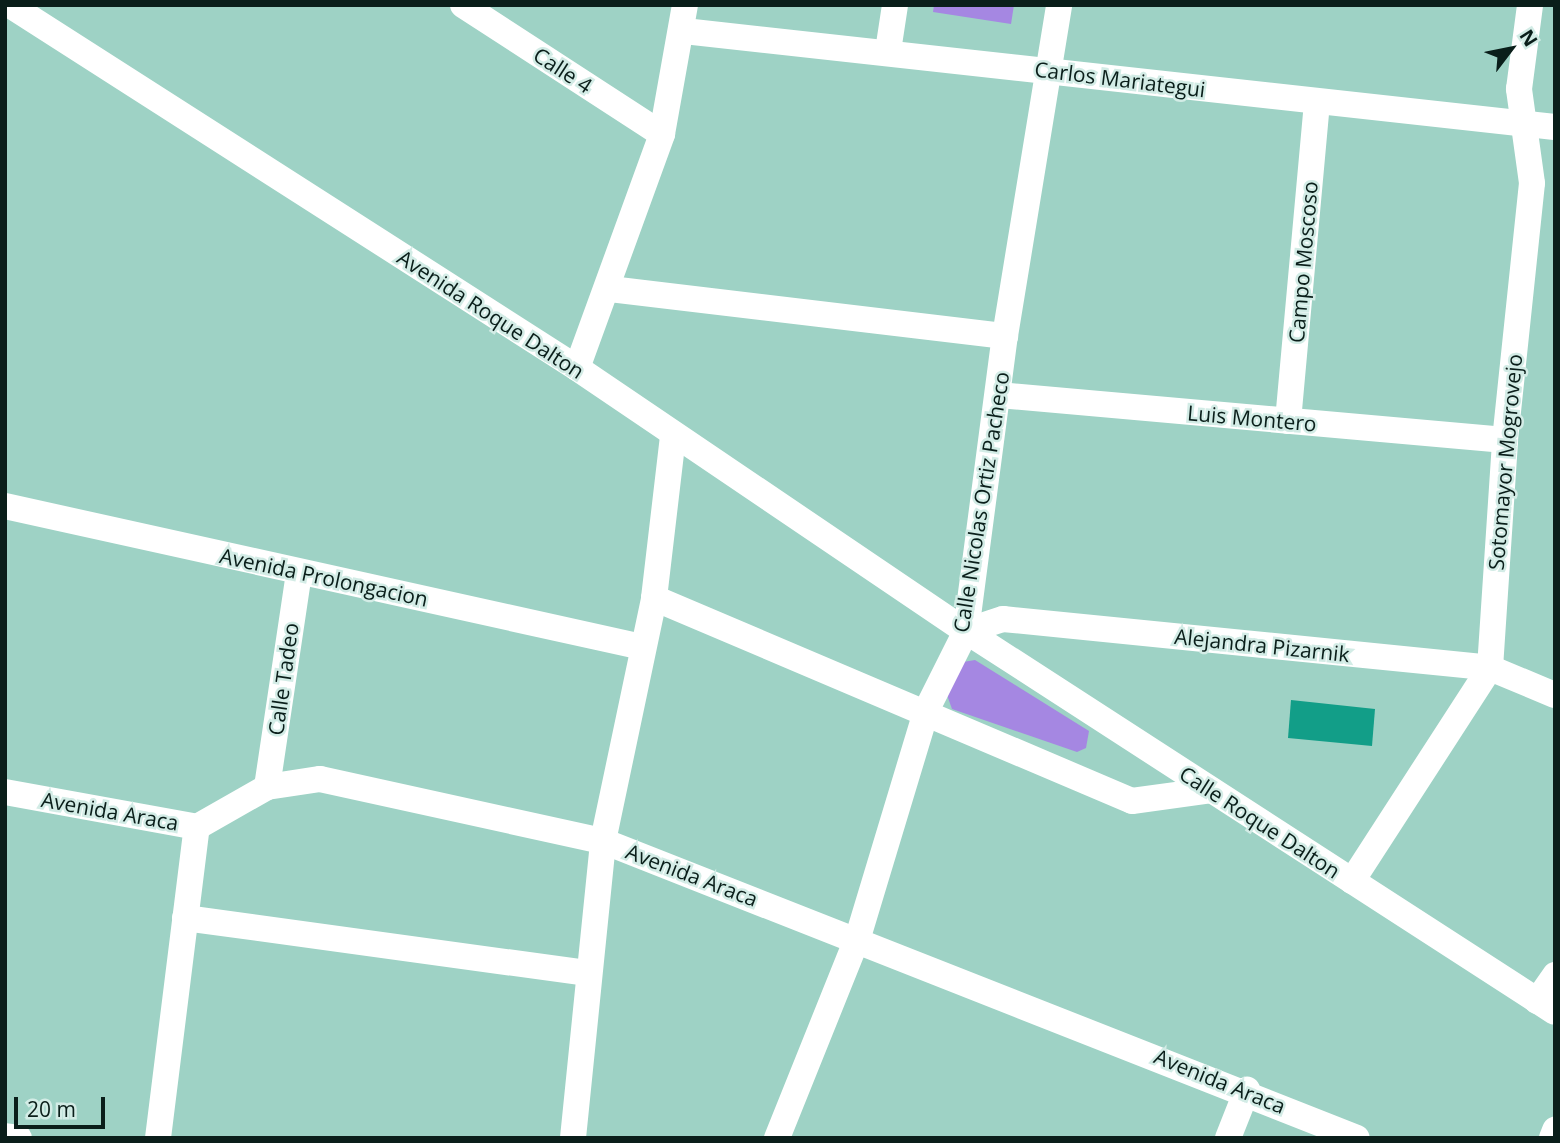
<!DOCTYPE html>
<style>
body{margin:0}
#map{position:relative;width:1560px;height:1143px;overflow:hidden;background:#9ed2c5;font-family:"Open Sans",sans-serif}
div>[style]{position:absolute}
.green>*{inset:0;background:#a587e2}
.building>*{inset:0;background:#129e88}
.street>*{height:26px;margin:-13px;padding:0 13px;transform-origin:13px;border-radius:13px;background:#fff}
span{translate:-50% -50%;white-space:nowrap;text-align:center;line-height:1.15;-webkit-text-stroke:5px #d3ece6;paint-order:stroke}
.street-label{font-size:21px;color:#0a1e1a}
.frame{position:absolute;inset:0;border:7px solid #0a1e1a;pointer-events:none}
.north{position:absolute;left:1476px;top:14px;width:70px;height:70px;-webkit-text-stroke:5px #d3ece6;paint-order:stroke;rotate:58deg;font-size:19px;font-weight:700;line-height:28px;text-align:center;color:#0a1e1a}
.north::after{content:'';display:block;margin:auto;width:24px;height:32px;background:#0a1e1a;clip-path:polygon(50% 0,100% 100%,50% 72%,0 100%)}
.scale{position:absolute;left:14px;top:1097px;width:91px;height:32px;box-sizing:border-box;border:4px solid #0a1e1a;border-top:0;padding-left:9px;font-size:21px;line-height:24px;white-space:nowrap;color:#0a1e1a;-webkit-text-stroke:5px #d3ece6;paint-order:stroke}
</style>
<div id="map">
<div class="green">
<i style="clip-path:polygon(934px 5px,1014px 5px,1011px 24px,933px 12px)"></i>
<i style="clip-path:polygon(975px 660px,1089px 731px,1086px 748px,1077px 752px,952px 709px,947px 695px,963px 662px)"></i>
</div>
<div class="building">
<i style="clip-path:polygon(1291px 700px,1375px 709px,1372px 746px,1288px 738px)"></i>
</div>
<div class="street">
<i style="left:10px;top:5px;width:673px;rotate:32.63deg"></i>
<i style="left:577px;top:368px;width:470px;rotate:34.1deg"></i>
<i style="left:966px;top:631px;width:701px;rotate:32.9deg"></i>
<i style="left:463px;top:5px;width:237px;rotate:33deg"></i>
<i style="left:684px;top:31px;width:876px;rotate:6.29deg"></i>
<i style="left:888px;top:51px;width:47px;rotate:-81.3deg"></i>
<i style="left:610px;top:289px;width:398px;rotate:6.8deg"></i>
<i style="left:577px;top:368px;width:249px;rotate:-70deg"></i>
<i style="left:662px;top:134px;width:131px;rotate:-79.9deg"></i>
<i style="left:999px;top:395px;width:508px;rotate:5.08deg"></i>
<i style="left:1288px;top:421px;width:318px;rotate:-84.8deg"></i>
<i style="left:5px;top:506px;width:652px;rotate:12.48deg"></i>
<i style="left:654px;top:598px;width:519px;rotate:23.01deg"></i>
<i style="left:1132px;top:801px;width:80px;rotate:-7.9deg"></i>
<i style="left:966px;top:631px;width:39px;rotate:-18deg"></i>
<i style="left:1003px;top:619px;width:489px;rotate:5.7deg"></i>
<i style="left:1490px;top:668px;width:70px;rotate:22.6deg"></i>
<i style="left:267px;top:787px;width:217px;rotate:-81.5deg"></i>
<i style="left:5px;top:792px;width:195px;rotate:10.3deg"></i>
<i style="left:197px;top:827px;width:81px;rotate:-29.7deg"></i>
<i style="left:267px;top:787px;width:54px;rotate:-8.6deg"></i>
<i style="left:320px;top:779px;width:290px;rotate:12.4deg"></i>
<i style="left:603px;top:841px;width:810px;rotate:21.5deg"></i>
<i style="left:1352px;top:881px;width:254px;rotate:-57.1deg"></i>
<i style="left:1490px;top:668px;width:228px;rotate:-86.2deg"></i>
<i style="left:1505px;top:440px;width:258px;rotate:-84deg"></i>
<i style="left:1532px;top:183px;width:95px;rotate:-97.9deg"></i>
<i style="left:1519px;top:89px;width:85px;rotate:-82.5deg"></i>
<i style="left:185px;top:918px;width:407px;rotate:7.8deg"></i>
<i style="left:1537px;top:1001px;width:32px;rotate:-55deg"></i>
<i style="left:5px;top:1136px;width:14px;rotate:8deg"></i>
<i style="left:158px;top:1138px;width:313px;rotate:-82.9deg"></i>
<i style="left:573px;top:1138px;width:299px;rotate:-84.2deg"></i>
<i style="left:603px;top:841px;width:248px;rotate:-78.1deg"></i>
<i style="left:654px;top:598px;width:163px;rotate:-83.3deg"></i>
<i style="left:777px;top:1138px;width:217px;rotate:-68.1deg"></i>
<i style="left:858px;top:937px;width:238px;rotate:-73.2deg"></i>
<i style="left:927px;top:709px;width:87px;rotate:-63.4deg"></i>
<i style="left:966px;top:631px;width:298px;rotate:-82.5deg"></i>
<i style="left:1005px;top:336px;width:335px;rotate:-80.7deg"></i>
<i style="left:1228px;top:1138px;width:52px;rotate:-68.4deg"></i>
<i style="left:1552px;top:1138px;width:9px;rotate:-69deg"></i>
</div>
<div class="street-label">
<span style="left:563px;top:70px;rotate:33deg">Calle 4</span>
<span style="left:1120px;top:79px;rotate:7deg">Carlos Mariategui</span>
<span style="left:1303px;top:262px;rotate:-85deg">Campo Moscoso</span>
<span style="left:491px;top:314px;rotate:33deg">Avenida Roque Dalton</span>
<span style="left:1252px;top:418px;rotate:5deg">Luis Montero</span>
<span style="left:1505px;top:462px;rotate:-85deg">Sotomayor Mogrovejo</span>
<span style="left:981px;top:502px;rotate:-81deg">Calle Nicolas Ortiz Pacheco</span>
<span style="left:324px;top:577px;rotate:12deg">Avenida Prolongacion</span>
<span style="left:1262px;top:645px;rotate:6deg">Alejandra Pizarnik</span>
<span style="left:283px;top:679px;rotate:-82deg">Calle Tadeo</span>
<span style="left:110px;top:811px;rotate:10deg">Avenida Araca</span>
<span style="left:1260px;top:822px;rotate:33deg">Calle Roque Dalton</span>
<span style="left:692px;top:875px;rotate:21deg">Avenida Araca</span>
<span style="left:1220px;top:1081px;rotate:22deg">Avenida Araca</span>
</div>
<div class="frame"></div>
<div class="north">N</div>
<div class="scale">20 m</div>
</div>
